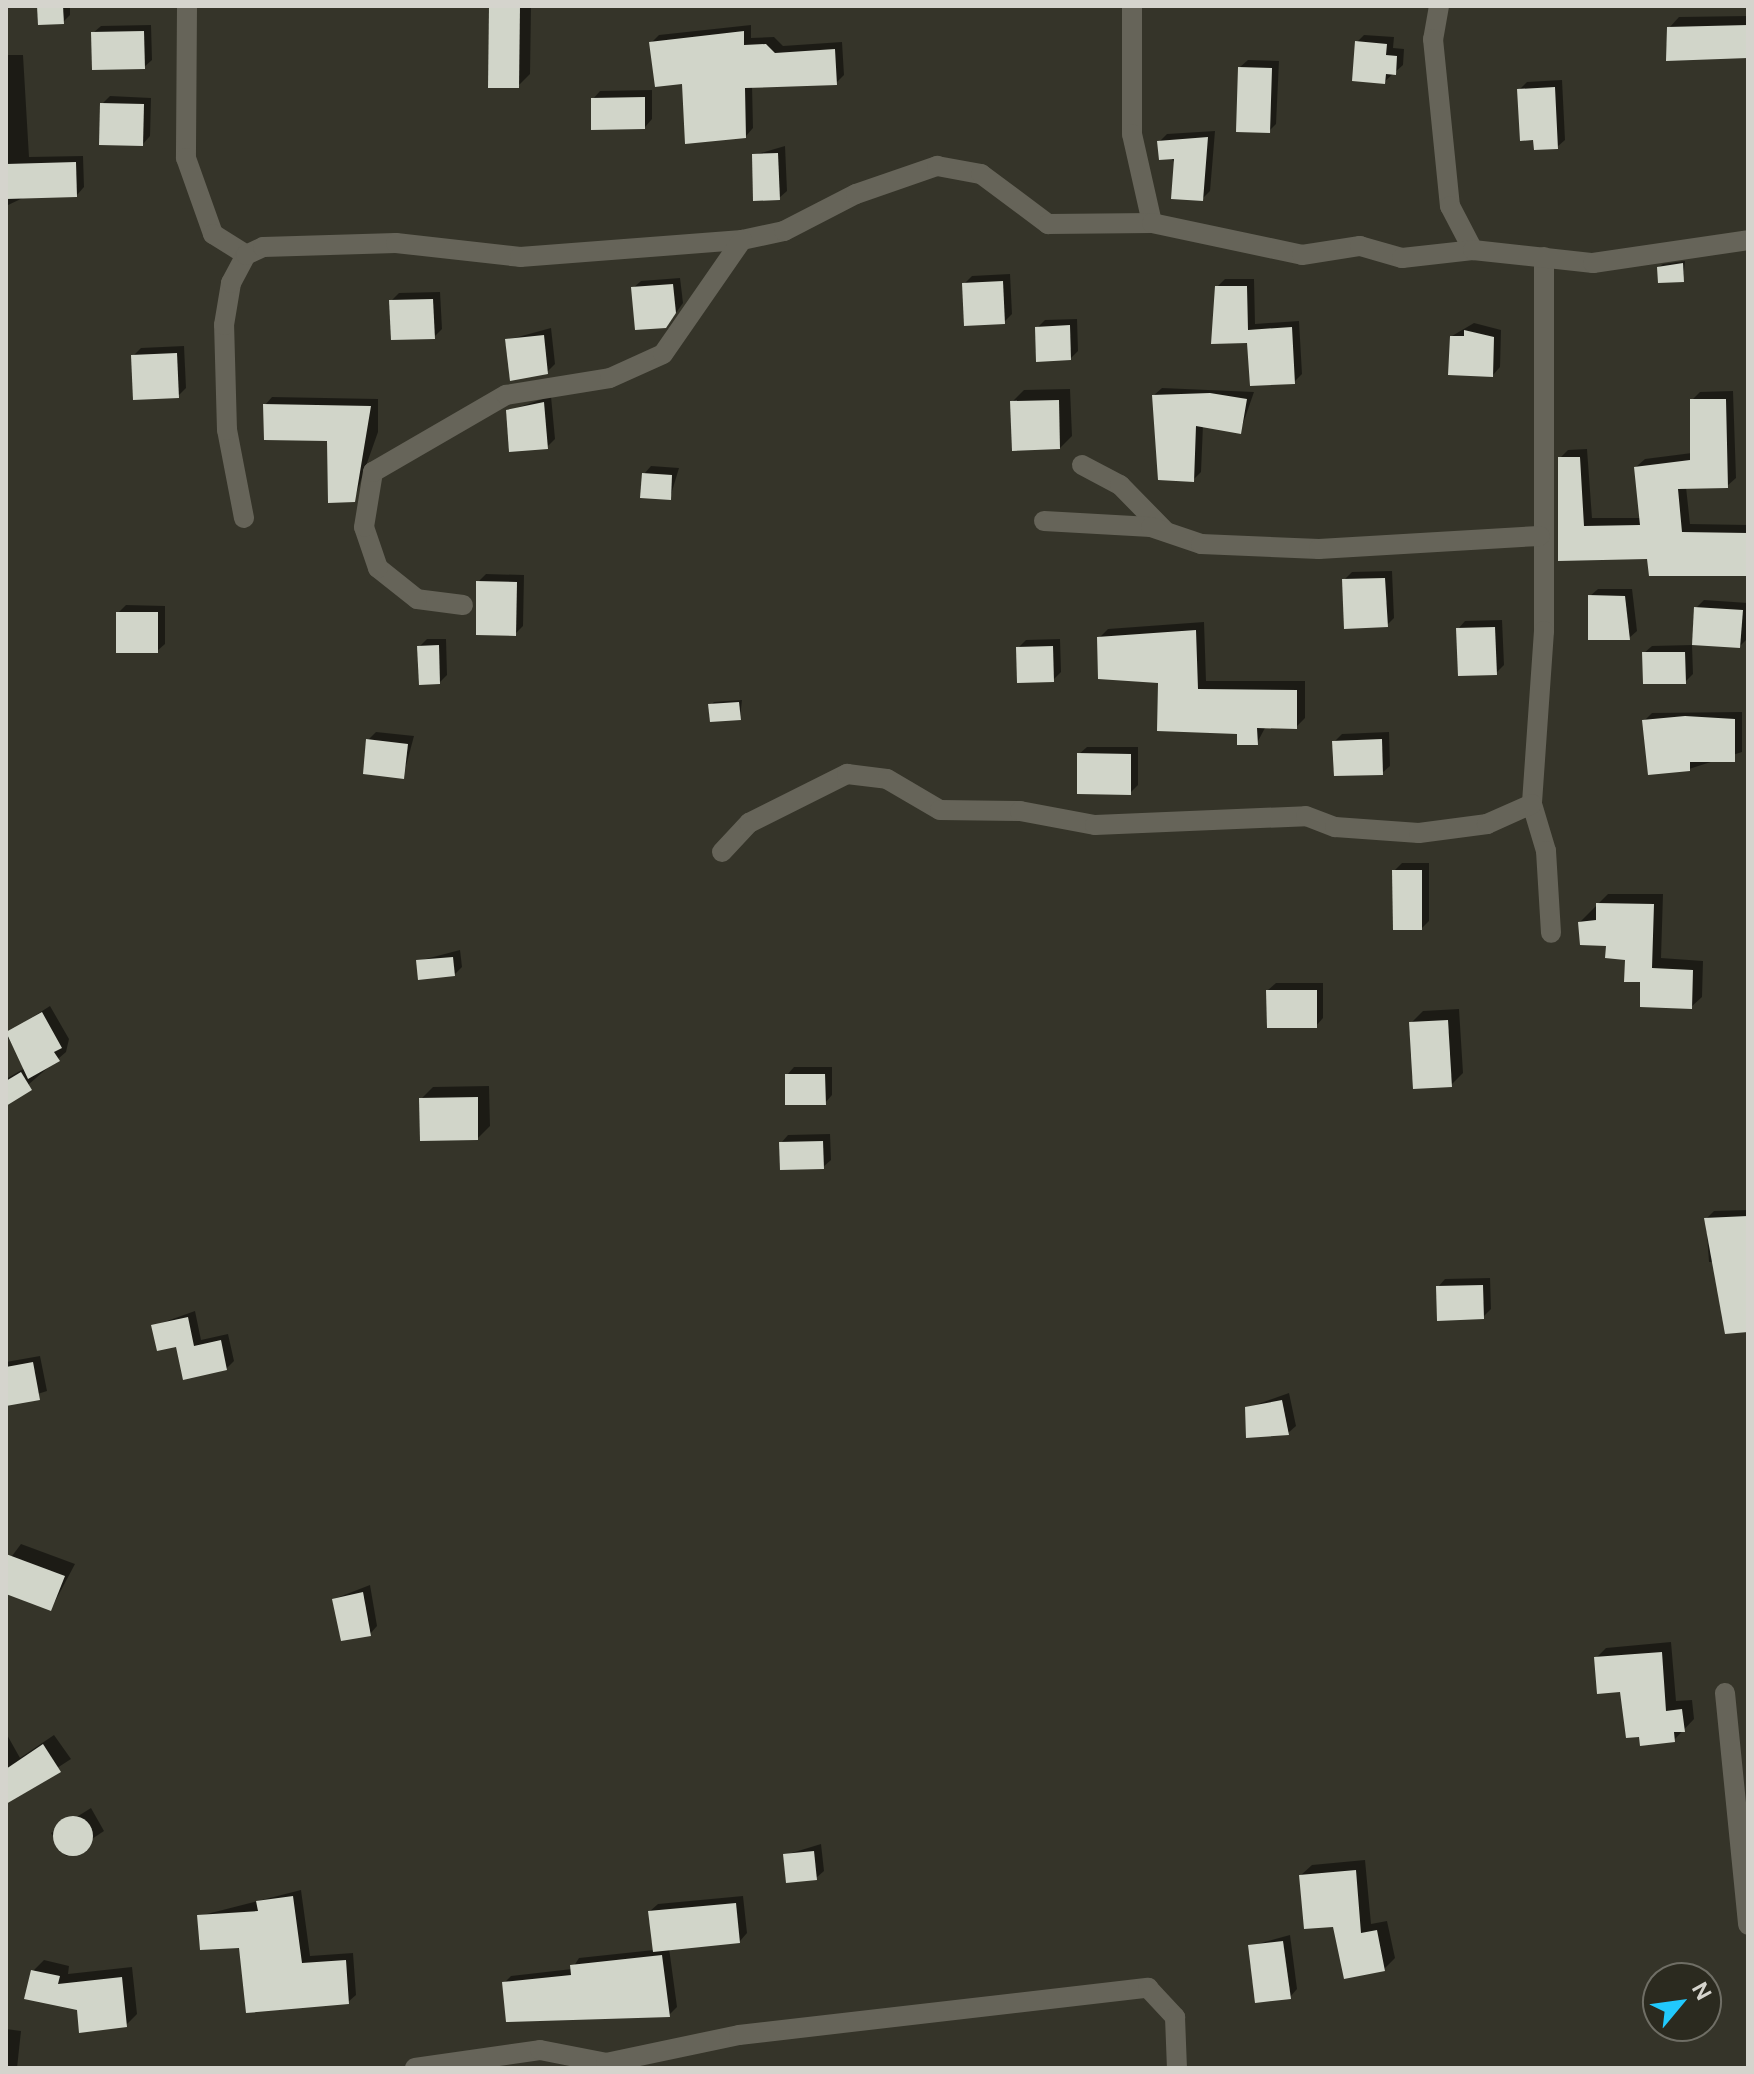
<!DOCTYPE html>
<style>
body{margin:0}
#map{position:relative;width:1754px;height:2074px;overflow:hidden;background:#353429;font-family:"DM Sans",sans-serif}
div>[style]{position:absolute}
.shadow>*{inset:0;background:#0007}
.building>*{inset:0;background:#d1d5c9}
.round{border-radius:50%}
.minor>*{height:20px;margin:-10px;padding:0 10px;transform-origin:10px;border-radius:10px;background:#666459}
span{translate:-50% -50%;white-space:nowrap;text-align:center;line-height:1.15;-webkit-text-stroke:8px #2b2a1f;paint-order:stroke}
.frame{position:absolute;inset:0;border:8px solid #d5d4cd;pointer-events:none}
.north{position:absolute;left:1642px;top:1962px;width:80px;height:80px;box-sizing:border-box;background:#2b2a1f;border:2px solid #6f6e65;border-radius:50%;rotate:61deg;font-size:22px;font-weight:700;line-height:32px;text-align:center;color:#d5d4cd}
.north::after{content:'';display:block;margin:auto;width:28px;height:36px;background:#21c9fd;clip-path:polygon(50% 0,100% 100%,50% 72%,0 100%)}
</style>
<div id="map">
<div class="shadow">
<i style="clip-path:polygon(39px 6px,70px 6px,70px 15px,63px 22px)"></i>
<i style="clip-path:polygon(491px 6px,531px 6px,530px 74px,518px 86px)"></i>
<i style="clip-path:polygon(1748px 16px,1748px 56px,1669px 28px,1679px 17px)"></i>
<i style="clip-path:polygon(151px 25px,152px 60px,144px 67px,93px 33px,101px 26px)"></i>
<i style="clip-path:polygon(751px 25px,751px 38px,774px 37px,783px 46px,842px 42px,844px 75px,836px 83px,752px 85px,753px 128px,746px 136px,651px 43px,659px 35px)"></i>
<i style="clip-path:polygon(1364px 35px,1394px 37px,1393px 48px,1404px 49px,1403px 65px,1384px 82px,1357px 42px)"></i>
<i style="clip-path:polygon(6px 55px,23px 55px,29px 157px,83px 156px,84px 187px,77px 195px,25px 197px,6px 206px)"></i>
<i style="clip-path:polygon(1248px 60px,1279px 61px,1276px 124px,1269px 131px,1240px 67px)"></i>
<i style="clip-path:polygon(1562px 80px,1565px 140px,1557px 147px,1519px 90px,1527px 82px)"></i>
<i style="clip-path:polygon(652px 90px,652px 119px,645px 127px,593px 99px,600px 91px)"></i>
<i style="clip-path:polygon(110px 96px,151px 98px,150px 136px,143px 144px,102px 104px)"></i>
<i style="clip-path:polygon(1215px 131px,1210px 191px,1202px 199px,1159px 142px,1167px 134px)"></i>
<i style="clip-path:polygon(785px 146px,787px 191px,779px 198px,754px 155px)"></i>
<i style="clip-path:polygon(1685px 261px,1683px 280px,1659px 267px,1663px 264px)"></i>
<i style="clip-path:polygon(1010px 274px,1012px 314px,1004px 322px,964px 284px,972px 276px)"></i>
<i style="clip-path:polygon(680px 278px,683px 303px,673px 317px,633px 288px,641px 281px)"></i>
<i style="clip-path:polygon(1225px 279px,1254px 279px,1255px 324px,1299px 321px,1302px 374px,1294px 382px,1249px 341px,1217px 287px)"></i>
<i style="clip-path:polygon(440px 292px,442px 329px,434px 337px,391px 301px,399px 293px)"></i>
<i style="clip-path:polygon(1077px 319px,1078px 351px,1070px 359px,1037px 328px,1045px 320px)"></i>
<i style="clip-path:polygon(1474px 323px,1501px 330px,1500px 367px,1493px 375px,1452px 336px)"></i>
<i style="clip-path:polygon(551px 328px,555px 364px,547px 372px,507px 340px)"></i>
<i style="clip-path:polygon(184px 346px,186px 388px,178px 396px,133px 356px,141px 348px)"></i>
<i style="clip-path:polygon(1162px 388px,1254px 392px,1240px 432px,1203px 425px,1201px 472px,1193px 480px,1154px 395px)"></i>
<i style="clip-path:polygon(1070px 389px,1072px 436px,1060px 448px,1012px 402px,1024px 390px)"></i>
<i style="clip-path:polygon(1733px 391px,1736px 478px,1727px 486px,1686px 487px,1690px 524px,1748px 525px,1748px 574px,1649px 557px,1560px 559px,1560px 458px,1568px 450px,1587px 449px,1592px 518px,1641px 518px,1636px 467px,1645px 459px,1692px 453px,1692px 400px,1700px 392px)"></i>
<i style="clip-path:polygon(551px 396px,555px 439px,547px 447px,508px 411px)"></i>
<i style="clip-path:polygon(272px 397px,378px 399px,378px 432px,354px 500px,329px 439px,265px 405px)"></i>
<i style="clip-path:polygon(651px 466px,679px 468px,670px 498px,644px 474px)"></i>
<i style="clip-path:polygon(1392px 571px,1394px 618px,1387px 625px,1344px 580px,1352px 572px)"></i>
<i style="clip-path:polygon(486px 574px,524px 575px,523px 626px,515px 634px,478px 582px)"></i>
<i style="clip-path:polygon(1598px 589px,1632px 589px,1637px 631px,1629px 638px,1590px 596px)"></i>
<i style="clip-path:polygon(1704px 600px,1748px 603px,1747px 639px,1740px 646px,1696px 608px)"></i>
<i style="clip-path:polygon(126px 605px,165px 606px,165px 644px,157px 651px,118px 613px)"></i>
<i style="clip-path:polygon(1502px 620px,1504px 665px,1496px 673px,1458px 629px,1465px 621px)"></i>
<i style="clip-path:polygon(1204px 622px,1206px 681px,1305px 681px,1305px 718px,1296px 727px,1266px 726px,1257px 743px,1099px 638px,1108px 629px)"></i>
<i style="clip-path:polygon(427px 639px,446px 639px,447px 675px,440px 682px,419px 647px)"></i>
<i style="clip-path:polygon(1060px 639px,1061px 672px,1053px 680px,1018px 648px,1026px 640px)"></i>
<i style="clip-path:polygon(1692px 645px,1693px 674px,1685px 682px,1644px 653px,1652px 646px)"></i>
<i style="clip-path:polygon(742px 700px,740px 718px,711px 705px,714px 702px)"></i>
<i style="clip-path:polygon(1742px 712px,1742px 752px,1689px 769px,1644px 721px,1652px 713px)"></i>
<i style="clip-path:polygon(376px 732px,414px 736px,403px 777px,368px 740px)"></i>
<i style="clip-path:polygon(1389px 732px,1390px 766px,1382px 773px,1334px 742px,1342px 734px)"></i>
<i style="clip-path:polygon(1087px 747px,1138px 747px,1138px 785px,1130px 793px,1079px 754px)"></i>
<i style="clip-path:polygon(1402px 863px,1429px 863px,1429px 921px,1422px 928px,1394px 871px)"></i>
<i style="clip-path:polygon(1608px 894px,1663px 894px,1661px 958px,1703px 961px,1702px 997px,1691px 1007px,1643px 981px,1627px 958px,1580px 922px)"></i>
<i style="clip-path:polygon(460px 950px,462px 967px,454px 975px,418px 961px)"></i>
<i style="clip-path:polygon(1276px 983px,1323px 983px,1323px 1018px,1316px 1026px,1268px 990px)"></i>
<i style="clip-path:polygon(50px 1006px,69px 1039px,66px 1052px,6px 1104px,6px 1079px,25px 1068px,6px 1034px)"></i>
<i style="clip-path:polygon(1459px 1009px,1463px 1073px,1451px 1085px,1411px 1023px,1423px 1011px)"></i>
<i style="clip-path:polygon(794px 1067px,832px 1067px,832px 1095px,825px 1103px,787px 1075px)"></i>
<i style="clip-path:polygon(489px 1086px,490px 1126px,478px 1138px,421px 1099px,433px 1087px)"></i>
<i style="clip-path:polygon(830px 1134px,831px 1160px,823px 1167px,781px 1143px,788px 1135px)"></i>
<i style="clip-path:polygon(1748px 1210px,1748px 1330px,1718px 1262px,1709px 1262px,1706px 1219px,1714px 1211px)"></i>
<i style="clip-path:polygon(1490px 1278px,1491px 1309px,1483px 1317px,1438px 1287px,1445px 1279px)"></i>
<i style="clip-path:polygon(195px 1311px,201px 1340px,228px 1334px,234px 1361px,226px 1369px,153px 1326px)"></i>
<i style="clip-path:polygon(40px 1356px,47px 1391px,6px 1404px,6px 1362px)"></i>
<i style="clip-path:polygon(1289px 1393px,1296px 1426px,1288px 1433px,1247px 1408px)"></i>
<i style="clip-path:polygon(21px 1544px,75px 1564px,51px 1609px,6px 1592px,6px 1564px)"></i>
<i style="clip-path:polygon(370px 1585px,377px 1626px,370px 1634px,334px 1599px)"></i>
<i style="clip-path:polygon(1671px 1642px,1676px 1701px,1692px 1700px,1694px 1719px,1674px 1740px,1596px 1658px,1606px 1648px)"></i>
<i style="clip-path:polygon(6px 1733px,20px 1758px,54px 1735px,71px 1759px,6px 1801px)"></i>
<i style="clip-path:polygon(91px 1808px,104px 1831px,66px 1856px,51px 1833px)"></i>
<i style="clip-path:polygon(821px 1844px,824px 1871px,816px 1878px,785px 1855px)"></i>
<i style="clip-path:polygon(1365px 1860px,1371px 1924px,1387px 1921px,1395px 1958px,1384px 1969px,1334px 1924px,1301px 1875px,1312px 1865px)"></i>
<i style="clip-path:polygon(301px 1890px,310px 1956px,353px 1953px,356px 1995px,348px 2002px,199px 1916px)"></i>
<i style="clip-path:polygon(743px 1896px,747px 1933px,740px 1941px,669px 1948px,677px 2007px,669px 2015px,504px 1983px,511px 1976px,572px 1969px,579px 1958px,654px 1950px,650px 1911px,658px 1904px)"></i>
<i style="clip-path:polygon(1290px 1935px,1297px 1989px,1290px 1997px,1250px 1946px)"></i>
<i style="clip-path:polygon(44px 1960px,69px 1966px,68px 1974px,132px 1967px,137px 2014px,126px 2025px,79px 2009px,33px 1971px)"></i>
<i style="clip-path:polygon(6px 2029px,21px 2031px,17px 2068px,6px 2068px)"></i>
</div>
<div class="building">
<i style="clip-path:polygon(37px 6px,63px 6px,64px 24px,38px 25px)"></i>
<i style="clip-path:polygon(489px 6px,520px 6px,519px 88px,488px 88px)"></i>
<i style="clip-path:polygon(1748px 25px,1748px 58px,1666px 61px,1667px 27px)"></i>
<i style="clip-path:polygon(144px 31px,145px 69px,92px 70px,91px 32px)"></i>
<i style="clip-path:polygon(744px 31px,744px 45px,766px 44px,775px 53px,835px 49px,837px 85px,745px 88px,746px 138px,685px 144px,682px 84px,655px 87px,649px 42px)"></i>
<i style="clip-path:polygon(1355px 41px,1387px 44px,1386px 55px,1397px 56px,1396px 75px,1386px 74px,1385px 84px,1352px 81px)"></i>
<i style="clip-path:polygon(1238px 67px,1272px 68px,1270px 133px,1236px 132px)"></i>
<i style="clip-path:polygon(1555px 87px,1558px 149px,1534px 150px,1533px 140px,1520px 141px,1517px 89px)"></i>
<i style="clip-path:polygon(645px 97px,645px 129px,591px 130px,591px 98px)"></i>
<i style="clip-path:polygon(100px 103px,144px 104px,143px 146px,99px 145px)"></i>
<i style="clip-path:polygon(1208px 137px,1203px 201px,1171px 199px,1174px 159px,1159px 160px,1157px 141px)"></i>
<i style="clip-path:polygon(778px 153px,780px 200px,753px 201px,752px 154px)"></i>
<i style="clip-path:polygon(76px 162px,77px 197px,6px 199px,6px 164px)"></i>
<i style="clip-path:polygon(1683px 263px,1684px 282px,1658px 283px,1657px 267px)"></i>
<i style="clip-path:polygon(1003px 281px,1005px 324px,964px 326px,962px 283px)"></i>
<i style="clip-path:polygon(673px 284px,676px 313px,666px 328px,635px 330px,631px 287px)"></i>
<i style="clip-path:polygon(1215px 286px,1247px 286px,1248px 330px,1292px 327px,1295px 384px,1250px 386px,1247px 343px,1211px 344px)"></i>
<i style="clip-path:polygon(433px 299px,435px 339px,391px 340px,389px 300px)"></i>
<i style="clip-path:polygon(1070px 325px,1071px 360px,1036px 362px,1035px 327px)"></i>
<i style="clip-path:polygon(1464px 330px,1494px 337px,1493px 377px,1448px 375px,1450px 336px,1464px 336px)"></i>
<i style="clip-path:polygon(544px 335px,548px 374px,510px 381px,505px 339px)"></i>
<i style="clip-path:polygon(177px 353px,179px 398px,133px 400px,131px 355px)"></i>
<i style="clip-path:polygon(1210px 393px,1247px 399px,1241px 434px,1196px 426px,1194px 482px,1158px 480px,1152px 395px)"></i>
<i style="clip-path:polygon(1690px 399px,1726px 399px,1728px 488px,1678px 489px,1682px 532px,1748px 533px,1748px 576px,1649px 576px,1647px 559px,1558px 561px,1558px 457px,1580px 457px,1584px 526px,1640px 525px,1634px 467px,1690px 460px)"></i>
<i style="clip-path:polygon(1059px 400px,1060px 449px,1012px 451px,1010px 401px)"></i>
<i style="clip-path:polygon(544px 402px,548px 449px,509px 452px,506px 410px)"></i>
<i style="clip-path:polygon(263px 404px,371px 406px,355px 502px,328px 503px,327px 441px,264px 440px)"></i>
<i style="clip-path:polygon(642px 473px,672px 475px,671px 500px,640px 498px)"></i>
<i style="clip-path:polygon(1385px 578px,1388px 627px,1344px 629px,1342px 579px)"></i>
<i style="clip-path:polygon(476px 581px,517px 582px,516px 636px,476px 635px)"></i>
<i style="clip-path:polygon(1588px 595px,1625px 596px,1630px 640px,1588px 640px)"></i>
<i style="clip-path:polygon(1694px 607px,1743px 610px,1740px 648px,1692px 645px)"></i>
<i style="clip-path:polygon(116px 612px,158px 612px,158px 653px,116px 653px)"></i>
<i style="clip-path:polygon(1495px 627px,1497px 675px,1458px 676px,1456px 628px)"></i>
<i style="clip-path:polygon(1196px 630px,1198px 689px,1297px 690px,1297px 729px,1257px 728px,1258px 745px,1237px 745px,1237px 734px,1157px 731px,1158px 683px,1098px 679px,1097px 637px)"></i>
<i style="clip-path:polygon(439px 645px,440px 684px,419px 685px,417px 646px)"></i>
<i style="clip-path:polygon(1053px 646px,1054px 682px,1017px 683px,1016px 647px)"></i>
<i style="clip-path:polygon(1642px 652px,1685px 652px,1686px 684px,1643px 684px)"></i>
<i style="clip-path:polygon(739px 702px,741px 720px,710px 722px,708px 704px)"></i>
<i style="clip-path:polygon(1685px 716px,1735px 719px,1735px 762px,1690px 762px,1690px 771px,1648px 775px,1642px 720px)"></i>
<i style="clip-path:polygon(366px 739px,408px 744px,404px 779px,363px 774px)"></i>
<i style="clip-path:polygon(1382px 739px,1383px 775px,1334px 776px,1332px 741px)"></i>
<i style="clip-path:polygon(1077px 753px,1131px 754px,1131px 795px,1077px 794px)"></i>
<i style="clip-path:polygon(1392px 870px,1422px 870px,1422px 930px,1393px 930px)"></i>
<i style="clip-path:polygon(1596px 903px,1654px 904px,1652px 968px,1693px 970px,1692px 1009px,1640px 1007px,1640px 982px,1624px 982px,1625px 960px,1605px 958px,1606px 946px,1580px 945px,1578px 922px,1596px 920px)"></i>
<i style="clip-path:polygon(453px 957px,455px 976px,418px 980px,416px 960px)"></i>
<i style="clip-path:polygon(1266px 990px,1317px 990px,1317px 1028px,1267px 1028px)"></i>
<i style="clip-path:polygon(42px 1012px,62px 1048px,54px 1052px,60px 1061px,28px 1079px,6px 1032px)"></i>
<i style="clip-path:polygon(1448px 1020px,1452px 1087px,1413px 1089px,1409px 1022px)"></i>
<i style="clip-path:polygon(21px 1072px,32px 1090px,6px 1106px,6px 1081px)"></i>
<i style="clip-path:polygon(785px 1074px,825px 1074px,826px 1105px,785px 1105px)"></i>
<i style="clip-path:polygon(478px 1097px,478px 1140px,420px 1141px,419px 1098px)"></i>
<i style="clip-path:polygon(823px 1141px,824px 1169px,780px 1170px,779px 1142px)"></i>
<i style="clip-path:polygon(1748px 1216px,1748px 1332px,1725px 1334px,1704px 1218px)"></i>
<i style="clip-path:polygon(1483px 1285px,1484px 1319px,1437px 1321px,1436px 1286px)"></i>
<i style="clip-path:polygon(188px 1317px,194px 1346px,221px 1340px,227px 1370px,183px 1380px,176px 1347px,157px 1351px,151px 1325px)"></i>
<i style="clip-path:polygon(33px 1362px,40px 1400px,6px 1406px,6px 1367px)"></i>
<i style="clip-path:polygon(1282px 1400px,1289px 1435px,1246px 1438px,1245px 1407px)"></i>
<i style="clip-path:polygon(6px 1554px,65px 1576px,51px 1611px,6px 1594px)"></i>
<i style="clip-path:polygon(363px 1592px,371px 1636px,341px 1641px,332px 1599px)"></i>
<i style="clip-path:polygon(1662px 1652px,1666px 1711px,1682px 1709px,1685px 1732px,1674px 1732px,1675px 1742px,1640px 1746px,1639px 1737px,1626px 1738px,1620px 1692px,1597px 1694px,1594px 1657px)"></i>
<i style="clip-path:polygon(43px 1744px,61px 1772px,6px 1804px,6px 1769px)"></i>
<i class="round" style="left:53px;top:1816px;width:40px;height:40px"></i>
<i style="clip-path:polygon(814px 1851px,817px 1880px,786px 1883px,783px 1854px)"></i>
<i style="clip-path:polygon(1356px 1870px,1361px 1933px,1377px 1930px,1385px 1971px,1344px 1979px,1333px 1927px,1304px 1929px,1299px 1875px)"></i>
<i style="clip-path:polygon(293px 1896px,302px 1963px,346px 1960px,349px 2004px,246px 2013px,239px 1948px,200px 1950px,197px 1915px,258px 1911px,256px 1901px)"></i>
<i style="clip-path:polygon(736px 1903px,740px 1943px,653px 1952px,648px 1911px)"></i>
<i style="clip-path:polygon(1283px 1941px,1291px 1999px,1255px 2003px,1248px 1945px)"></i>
<i style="clip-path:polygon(662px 1955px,670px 2017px,506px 2022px,502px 1982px,571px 1975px,570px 1965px)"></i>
<i style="clip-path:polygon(31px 1970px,60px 1976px,58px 1984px,122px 1977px,127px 2027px,79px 2033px,77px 2010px,24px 1999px)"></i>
</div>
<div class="minor">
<i style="left:187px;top:6px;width:152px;rotate:90.4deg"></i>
<i style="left:186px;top:158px;width:81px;rotate:70.4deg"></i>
<i style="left:213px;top:234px;width:39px;rotate:32deg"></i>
<i style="left:1132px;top:6px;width:128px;rotate:90deg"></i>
<i style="left:1132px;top:134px;width:91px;rotate:77.3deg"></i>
<i style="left:1439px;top:6px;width:34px;rotate:100deg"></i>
<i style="left:1433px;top:39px;width:168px;rotate:84.2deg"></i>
<i style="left:1450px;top:206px;width:50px;rotate:62.4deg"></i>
<i style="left:1544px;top:257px;width:374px;rotate:90deg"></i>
<i style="left:1544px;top:631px;width:173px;rotate:94deg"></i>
<i style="left:1532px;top:804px;width:49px;rotate:73.4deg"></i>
<i style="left:1546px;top:851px;width:82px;rotate:86.5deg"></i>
<i style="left:1082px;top:465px;width:43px;rotate:27.8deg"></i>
<i style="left:1120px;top:485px;width:63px;rotate:45.6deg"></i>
<i style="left:244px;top:518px;width:90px;rotate:-100.9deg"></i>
<i style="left:227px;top:430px;width:105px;rotate:-91.6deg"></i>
<i style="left:224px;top:325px;width:43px;rotate:-80.5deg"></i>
<i style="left:231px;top:283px;width:32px;rotate:-62deg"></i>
<i style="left:246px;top:255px;width:19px;rotate:-25deg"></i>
<i style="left:263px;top:247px;width:133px;rotate:-1.7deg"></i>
<i style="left:396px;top:243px;width:125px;rotate:6.4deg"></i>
<i style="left:520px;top:257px;width:223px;rotate:-4.4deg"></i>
<i style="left:742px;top:240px;width:43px;rotate:-12.1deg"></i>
<i style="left:784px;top:231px;width:81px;rotate:-27.2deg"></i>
<i style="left:856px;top:194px;width:86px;rotate:-19.1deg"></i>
<i style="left:937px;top:166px;width:45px;rotate:10.3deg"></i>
<i style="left:981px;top:174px;width:84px;rotate:36.7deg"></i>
<i style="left:1048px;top:224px;width:104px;rotate:-0.6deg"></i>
<i style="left:1152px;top:223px;width:153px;rotate:12deg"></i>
<i style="left:1302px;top:255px;width:59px;rotate:-8.8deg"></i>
<i style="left:1360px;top:246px;width:44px;rotate:15.9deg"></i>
<i style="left:1402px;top:258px;width:71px;rotate:-6.4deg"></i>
<i style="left:1473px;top:250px;width:121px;rotate:6.2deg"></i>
<i style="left:1593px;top:263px;width:157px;rotate:-8.4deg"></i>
<i style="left:1044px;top:521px;width:107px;rotate:3.2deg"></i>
<i style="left:1151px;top:527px;width:53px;rotate:18.8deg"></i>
<i style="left:1201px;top:544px;width:118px;rotate:2.4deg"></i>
<i style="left:1319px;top:549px;width:221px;rotate:-3.4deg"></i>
<i style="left:463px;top:605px;width:46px;rotate:-172.6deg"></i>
<i style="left:417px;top:599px;width:50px;rotate:-141.5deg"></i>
<i style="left:378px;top:568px;width:43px;rotate:-108.9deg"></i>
<i style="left:364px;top:527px;width:56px;rotate:-80.7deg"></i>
<i style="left:373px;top:472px;width:154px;rotate:-30.1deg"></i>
<i style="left:506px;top:395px;width:105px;rotate:-9.3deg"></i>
<i style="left:610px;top:378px;width:58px;rotate:-24.4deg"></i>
<i style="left:663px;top:354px;width:139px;rotate:-55.3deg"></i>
<i style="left:722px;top:852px;width:40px;rotate:-47deg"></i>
<i style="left:749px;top:823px;width:110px;rotate:-26.6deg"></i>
<i style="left:847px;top:774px;width:40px;rotate:7.1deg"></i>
<i style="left:887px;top:779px;width:61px;rotate:30.3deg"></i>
<i style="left:940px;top:810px;width:80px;rotate:0.7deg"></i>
<i style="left:1020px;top:811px;width:76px;rotate:10.6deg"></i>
<i style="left:1095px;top:825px;width:211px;rotate:-2.4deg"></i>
<i style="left:1306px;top:816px;width:31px;rotate:21deg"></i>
<i style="left:1335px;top:827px;width:84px;rotate:4.1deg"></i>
<i style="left:1419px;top:833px;width:69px;rotate:-7.5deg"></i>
<i style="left:1487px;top:824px;width:49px;rotate:-24deg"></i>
<i style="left:1725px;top:1693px;width:233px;rotate:84.3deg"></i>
<i style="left:415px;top:2068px;width:126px;rotate:-8.2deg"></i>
<i style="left:540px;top:2050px;width:67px;rotate:11.1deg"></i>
<i style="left:606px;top:2063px;width:136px;rotate:-11.9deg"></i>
<i style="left:739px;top:2035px;width:412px;rotate:-6.6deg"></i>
<i style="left:1148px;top:1988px;width:40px;rotate:47deg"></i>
<i style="left:1175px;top:2017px;width:51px;rotate:87.8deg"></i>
</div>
<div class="frame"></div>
<div class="north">N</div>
</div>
